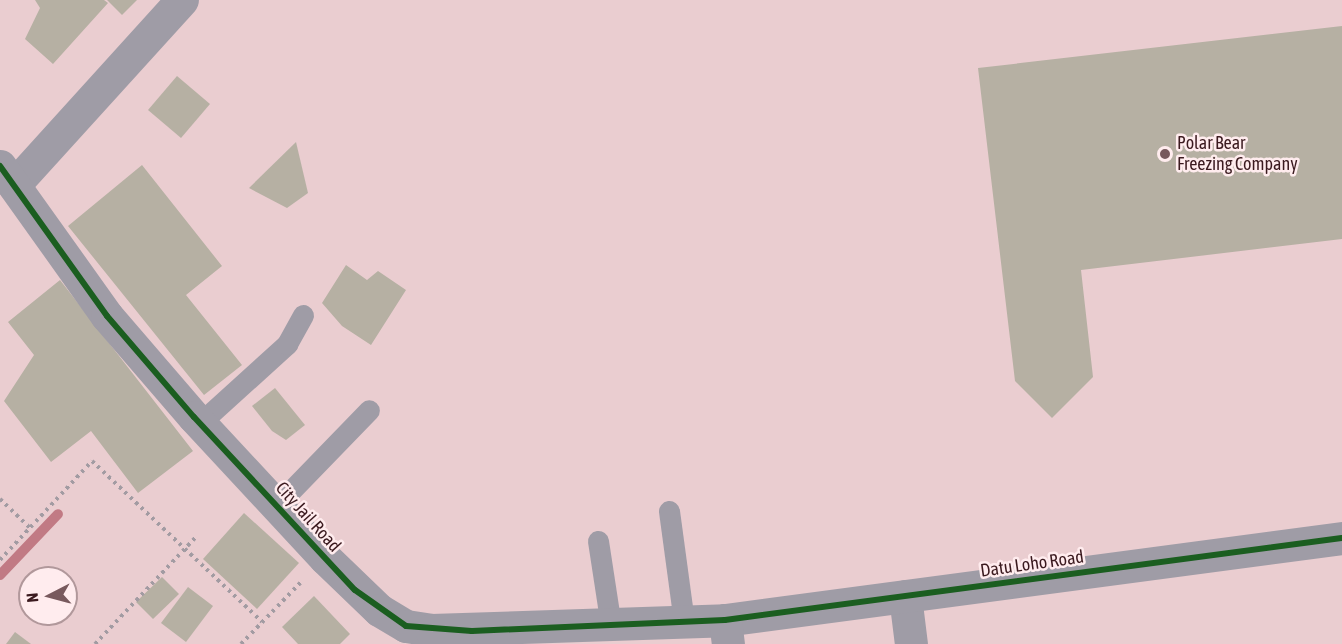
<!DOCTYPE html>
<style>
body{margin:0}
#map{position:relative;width:1342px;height:644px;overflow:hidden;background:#eacdd0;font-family:"Asap Condensed",sans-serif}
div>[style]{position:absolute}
.stream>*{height:10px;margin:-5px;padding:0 5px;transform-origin:5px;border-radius:5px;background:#c17a84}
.building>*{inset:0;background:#b6b0a3}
.path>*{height:4px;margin-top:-2px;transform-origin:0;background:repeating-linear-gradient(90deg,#a29ba2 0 3px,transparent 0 7.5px)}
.service>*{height:21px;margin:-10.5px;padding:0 10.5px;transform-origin:10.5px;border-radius:10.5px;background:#9f9ca6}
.minor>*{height:33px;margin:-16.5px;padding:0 16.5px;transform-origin:16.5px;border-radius:16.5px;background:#9f9ca6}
.tertiary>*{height:33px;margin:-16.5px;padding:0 16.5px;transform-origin:16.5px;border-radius:16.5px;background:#9f9ca6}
.cycleway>*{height:6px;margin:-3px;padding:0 3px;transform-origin:3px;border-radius:3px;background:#1b5e20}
.dots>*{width:16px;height:16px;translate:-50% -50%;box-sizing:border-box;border:3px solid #ffecee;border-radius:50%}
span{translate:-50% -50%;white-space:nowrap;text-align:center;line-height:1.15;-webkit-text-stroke:5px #ffecee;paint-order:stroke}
.poi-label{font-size:18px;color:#3b1a1f}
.left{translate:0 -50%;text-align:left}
.street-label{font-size:18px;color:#3b1a1f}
.north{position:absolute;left:18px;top:566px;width:60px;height:60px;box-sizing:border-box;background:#ffecee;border:2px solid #b1989b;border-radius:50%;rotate:264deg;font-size:16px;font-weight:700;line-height:24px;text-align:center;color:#3b1a1f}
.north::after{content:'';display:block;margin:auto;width:21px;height:27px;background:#78595d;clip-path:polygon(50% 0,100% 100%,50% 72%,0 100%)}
</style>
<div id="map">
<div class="stream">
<i style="left:0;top:575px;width:84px;rotate:-46.4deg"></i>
</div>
<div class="building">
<i style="clip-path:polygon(35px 0,104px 0,108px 3px,53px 64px,25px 39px,40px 8px)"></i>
<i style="clip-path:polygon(107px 0,137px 0,122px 15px)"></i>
<i style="clip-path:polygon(1342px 26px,1342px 239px,1081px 270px,1093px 377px,1052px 418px,1015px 381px,978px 68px)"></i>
<i style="clip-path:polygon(177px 76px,210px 104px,181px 138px,148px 110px)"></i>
<i style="clip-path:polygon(296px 142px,308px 193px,287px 208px,249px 188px)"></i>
<i style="clip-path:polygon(142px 165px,222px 266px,186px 295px,242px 365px,204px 395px,68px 226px)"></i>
<i style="clip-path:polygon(346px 265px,367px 280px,378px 271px,406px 290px,371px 345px,342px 326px,322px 303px)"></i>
<i style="clip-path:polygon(60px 280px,193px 451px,138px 493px,91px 431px,51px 462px,4px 401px,34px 355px,8px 322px)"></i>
<i style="clip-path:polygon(275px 388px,305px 425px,286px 440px,272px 431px,252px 406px)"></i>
<i style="clip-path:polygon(244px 513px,299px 563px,257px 609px,203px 559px)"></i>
<i style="clip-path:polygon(162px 577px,179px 594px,153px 619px,136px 602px)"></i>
<i style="clip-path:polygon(188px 587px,213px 606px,186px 642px,161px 623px)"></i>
<i style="clip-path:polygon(314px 596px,350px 634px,340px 644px,298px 644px,282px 627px)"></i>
<i style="clip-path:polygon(15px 632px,31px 644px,6px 644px)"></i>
</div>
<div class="path">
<i style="left:0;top:499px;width:42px;rotate:44deg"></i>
<i style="left:0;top:560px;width:135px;rotate:-47.1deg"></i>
<i style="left:92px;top:461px;width:234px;rotate:43.4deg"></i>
<i style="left:95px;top:644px;width:147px;rotate:-46.7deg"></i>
<i style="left:241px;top:644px;width:86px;rotate:-45.9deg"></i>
</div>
<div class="service">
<i style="left:200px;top:423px;width:118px;rotate:-42.2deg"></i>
<i style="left:287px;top:344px;width:33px;rotate:-61deg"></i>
<i style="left:277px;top:505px;width:132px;rotate:-45.9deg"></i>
<i style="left:669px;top:511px;width:112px;rotate:82.3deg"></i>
<i style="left:598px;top:541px;width:86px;rotate:81.3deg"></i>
</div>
<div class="minor">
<i style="left:14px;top:185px;width:250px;rotate:-47.8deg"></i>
<i style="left:905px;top:596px;width:48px;rotate:82.9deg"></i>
<i style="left:725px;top:620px;width:622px;rotate:-7.57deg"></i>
</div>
<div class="tertiary">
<i style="left:0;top:166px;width:184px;rotate:54.5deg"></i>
<i style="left:107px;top:316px;width:133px;rotate:49.3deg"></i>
<i style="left:194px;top:417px;width:192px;rotate:47.1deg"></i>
<i style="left:325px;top:558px;width:75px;rotate:43.9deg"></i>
<i style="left:379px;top:610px;width:31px;rotate:31deg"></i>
<i style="left:406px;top:626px;width:25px;rotate:9deg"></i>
<i style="left:431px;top:630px;width:294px;rotate:-1.9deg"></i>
<i style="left:725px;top:620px;width:24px;rotate:83deg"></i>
</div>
<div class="cycleway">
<i style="left:0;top:166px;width:184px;rotate:54.5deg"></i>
<i style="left:107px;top:316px;width:133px;rotate:49.3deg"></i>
<i style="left:194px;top:417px;width:236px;rotate:47.1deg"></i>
<i style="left:355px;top:590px;width:62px;rotate:35.2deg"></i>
<i style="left:406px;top:626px;width:66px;rotate:4.3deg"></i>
<i style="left:472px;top:631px;width:253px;rotate:-2.5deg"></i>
<i style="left:725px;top:620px;width:622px;rotate:-7.57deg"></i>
</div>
<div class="dots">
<i style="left:1165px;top:154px;background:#78595d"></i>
</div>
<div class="poi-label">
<span class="left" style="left:1177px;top:154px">Polar Bear<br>Freezing Company</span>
</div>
<div class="street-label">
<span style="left:308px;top:517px;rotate:48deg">City Jail Road</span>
<span style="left:1032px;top:564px;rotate:-8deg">Datu Loho Road</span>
</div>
<div class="north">N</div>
</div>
